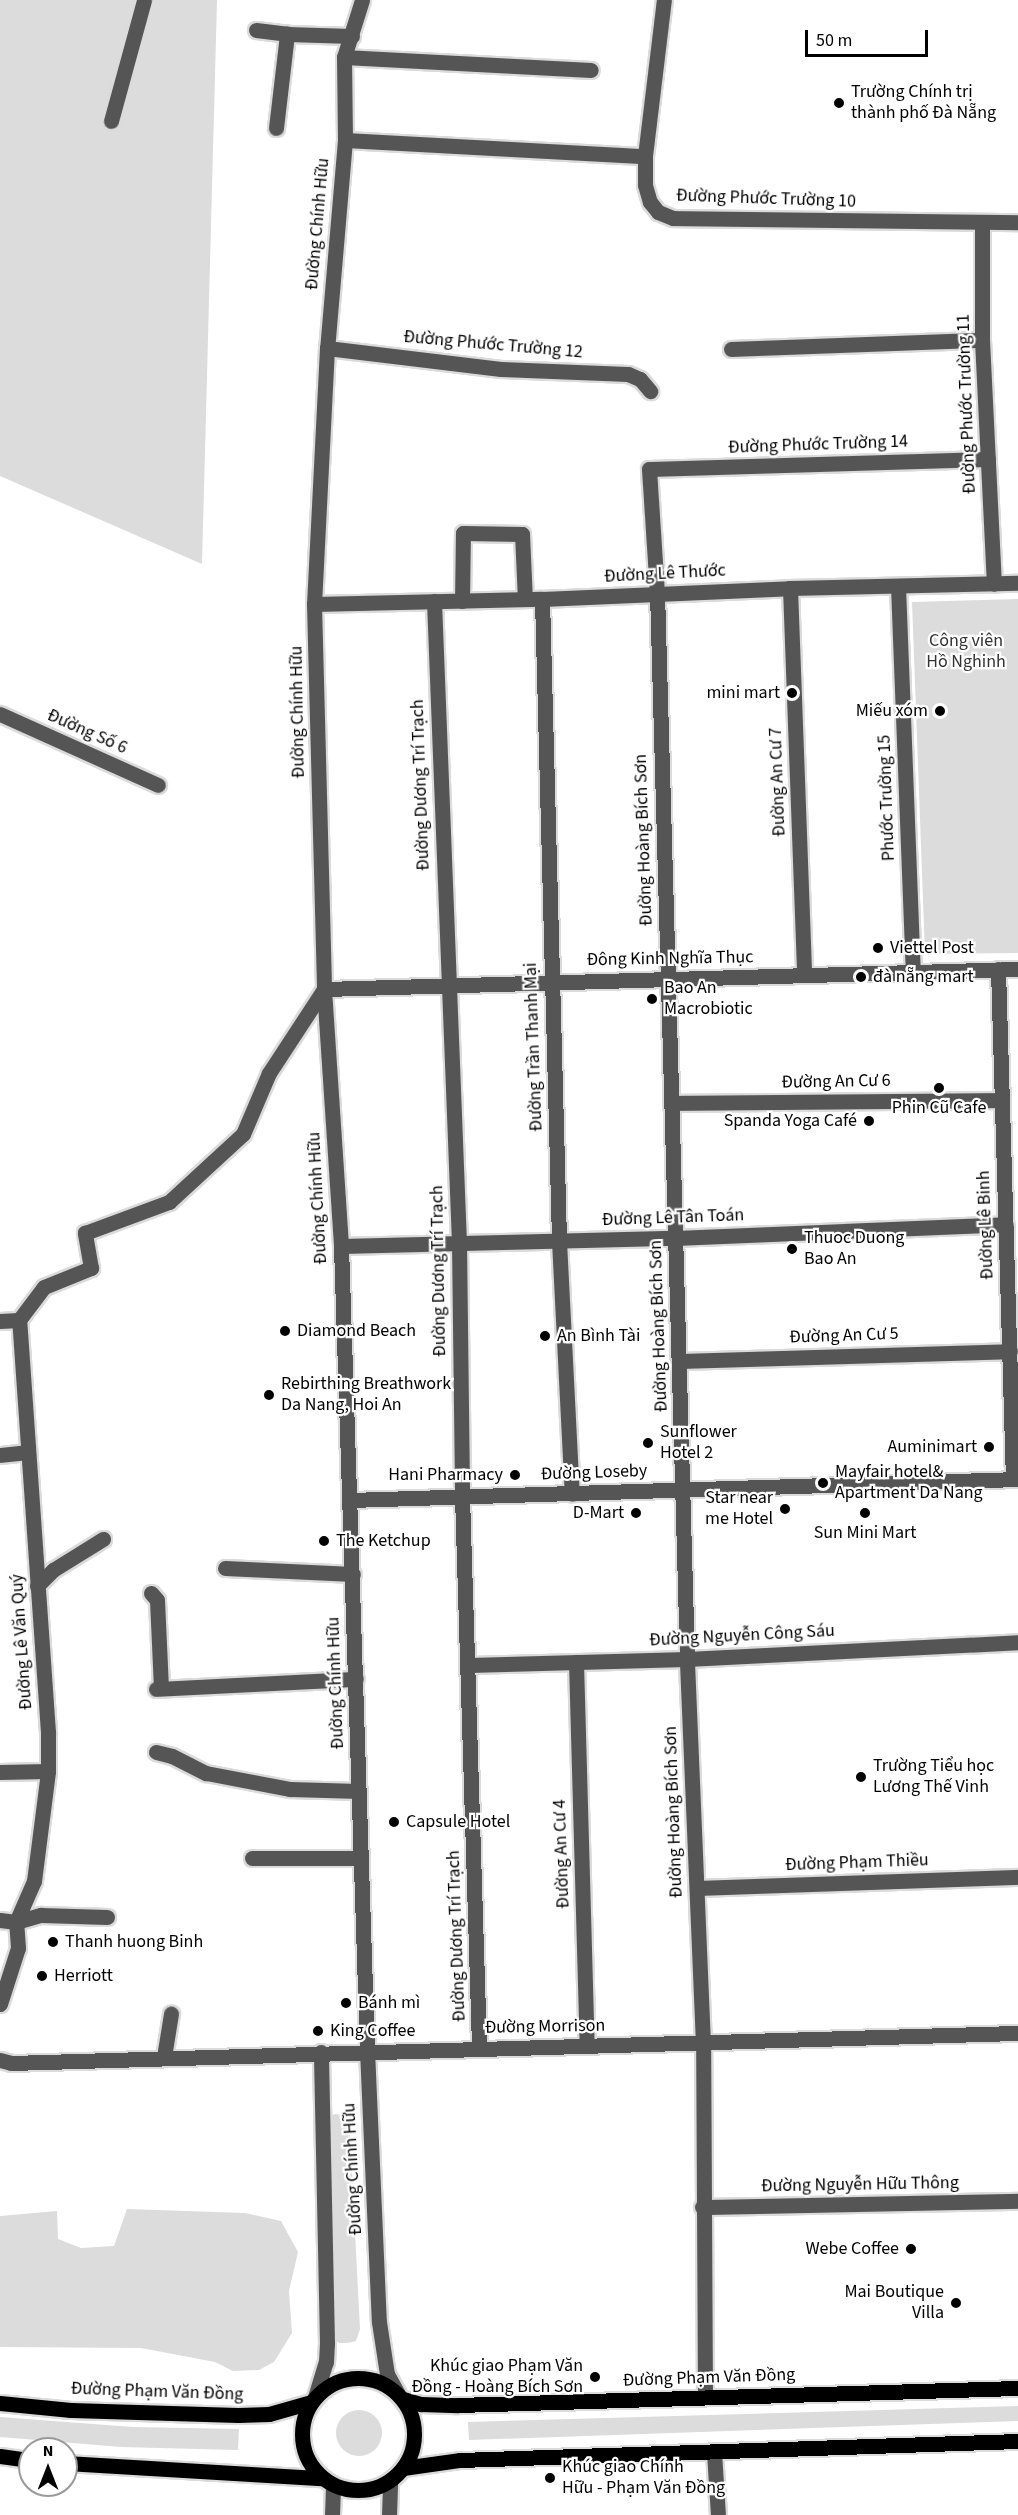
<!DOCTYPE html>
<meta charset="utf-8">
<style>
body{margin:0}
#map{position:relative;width:1018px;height:2515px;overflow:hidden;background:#fff;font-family:"Source Sans 3",sans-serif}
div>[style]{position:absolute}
.green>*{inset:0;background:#dcdcdc}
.round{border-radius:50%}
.roads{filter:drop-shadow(2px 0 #dbdbdb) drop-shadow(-2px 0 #dbdbdb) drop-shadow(0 2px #dbdbdb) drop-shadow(0 -2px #dbdbdb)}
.minor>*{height:15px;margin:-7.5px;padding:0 7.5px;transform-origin:7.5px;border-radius:7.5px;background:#555}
.major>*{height:15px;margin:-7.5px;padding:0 7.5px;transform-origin:7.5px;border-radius:7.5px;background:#000}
.major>.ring{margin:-7.5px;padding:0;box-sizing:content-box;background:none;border:15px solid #000;border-radius:50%}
.dots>*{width:16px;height:16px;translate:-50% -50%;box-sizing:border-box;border:3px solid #fff;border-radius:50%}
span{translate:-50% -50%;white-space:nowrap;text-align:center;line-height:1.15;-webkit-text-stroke:4.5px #fff;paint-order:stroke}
.poi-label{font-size:18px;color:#000}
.left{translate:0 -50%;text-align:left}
.right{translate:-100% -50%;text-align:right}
.street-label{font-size:18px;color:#000}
.park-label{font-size:18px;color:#333}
.north{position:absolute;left:18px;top:2437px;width:60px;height:60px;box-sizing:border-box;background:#fff;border:2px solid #999;border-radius:50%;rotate:0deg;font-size:16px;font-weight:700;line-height:24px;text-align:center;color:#000}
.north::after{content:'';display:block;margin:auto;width:21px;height:27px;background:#000;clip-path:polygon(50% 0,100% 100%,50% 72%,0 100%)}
.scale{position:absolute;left:805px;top:30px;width:123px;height:27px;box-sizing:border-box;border:3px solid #000;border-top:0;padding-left:8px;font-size:18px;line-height:21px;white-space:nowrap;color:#000;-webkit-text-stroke:4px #fff;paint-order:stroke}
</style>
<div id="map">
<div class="green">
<i style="clip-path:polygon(0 0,217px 0,202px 564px,0 476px)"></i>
<i style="clip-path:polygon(1018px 599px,1018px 953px,925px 954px,912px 602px)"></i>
<i style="clip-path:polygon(335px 2114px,349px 2116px,360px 2329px,356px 2341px,348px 2343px,339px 2343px,333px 2339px,326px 2118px)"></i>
<i style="clip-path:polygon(127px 2209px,245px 2213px,281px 2221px,298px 2252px,289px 2291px,292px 2333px,274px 2362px,259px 2370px,233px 2371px,215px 2362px,141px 2348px,0 2347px,0 2216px,57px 2211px,58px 2239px,81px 2248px,114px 2246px)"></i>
<i style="clip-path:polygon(1018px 2406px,1018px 2421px,469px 2440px,468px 2422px)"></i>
<i class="round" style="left:336px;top:2410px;width:46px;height:46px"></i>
<i style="clip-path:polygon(0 2417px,133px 2427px,239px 2429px,238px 2450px,121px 2447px,0 2437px)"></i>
</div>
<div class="roads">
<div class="minor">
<i style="left:362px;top:0;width:60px;rotate:107.5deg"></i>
<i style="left:344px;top:57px;width:83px;rotate:89.3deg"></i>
<i style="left:345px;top:140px;width:209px;rotate:94.9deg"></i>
<i style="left:327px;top:348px;width:256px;rotate:92.9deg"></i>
<i style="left:314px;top:604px;width:385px;rotate:88.5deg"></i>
<i style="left:324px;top:989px;width:258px;rotate:86.2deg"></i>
<i style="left:341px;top:1246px;width:804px;rotate:88.15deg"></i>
<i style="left:367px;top:2050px;width:272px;rotate:87.5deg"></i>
<i style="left:379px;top:2322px;width:53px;rotate:81.3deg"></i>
<i style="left:387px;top:2374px;width:23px;rotate:61deg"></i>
<i style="left:256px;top:30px;width:31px;rotate:7deg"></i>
<i style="left:287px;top:34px;width:65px;rotate:1.8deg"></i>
<i style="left:344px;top:57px;width:247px;rotate:3deg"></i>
<i style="left:111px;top:121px;width:125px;rotate:-74.7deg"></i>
<i style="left:276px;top:128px;width:95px;rotate:-83.3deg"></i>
<i style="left:345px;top:140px;width:300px;rotate:3.1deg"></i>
<i style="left:645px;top:156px;width:29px;rotate:90deg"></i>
<i style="left:645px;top:185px;width:18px;rotate:74deg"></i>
<i style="left:650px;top:202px;width:13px;rotate:51deg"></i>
<i style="left:658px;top:212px;width:16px;rotate:22deg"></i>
<i style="left:673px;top:218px;width:345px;rotate:0.7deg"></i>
<i style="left:645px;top:156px;width:157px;rotate:-83.1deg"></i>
<i style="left:982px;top:223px;width:117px;rotate:90deg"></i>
<i style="left:982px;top:340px;width:244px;rotate:87.2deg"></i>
<i style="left:327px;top:348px;width:175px;rotate:6.9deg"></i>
<i style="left:501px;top:369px;width:127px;rotate:2.3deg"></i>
<i style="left:628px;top:374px;width:13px;rotate:23deg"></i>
<i style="left:640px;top:379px;width:16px;rotate:50deg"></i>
<i style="left:731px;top:349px;width:251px;rotate:-2.1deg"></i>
<i style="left:898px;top:586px;width:386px;rotate:87.8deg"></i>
<i style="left:790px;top:588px;width:387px;rotate:87.9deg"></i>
<i style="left:542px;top:599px;width:642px;rotate:88.48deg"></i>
<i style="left:559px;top:1241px;width:253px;rotate:87.1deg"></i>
<i style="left:434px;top:601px;width:642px;rotate:87.77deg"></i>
<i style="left:459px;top:1243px;width:253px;rotate:89.3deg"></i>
<i style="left:462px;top:1496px;width:551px;rotate:88.23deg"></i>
<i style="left:462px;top:601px;width:68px;rotate:-89.2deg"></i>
<i style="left:463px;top:533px;width:59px;rotate:1deg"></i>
<i style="left:522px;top:534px;width:65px;rotate:87.4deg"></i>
<i style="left:314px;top:604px;width:228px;rotate:-1.3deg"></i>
<i style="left:542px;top:599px;width:248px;rotate:-2.5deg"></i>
<i style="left:790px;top:588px;width:228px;rotate:-1.3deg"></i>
<i style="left:0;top:714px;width:173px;rotate:24.2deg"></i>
<i style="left:998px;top:969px;width:510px;rotate:88.32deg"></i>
<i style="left:324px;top:989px;width:694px;rotate:-1.65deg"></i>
<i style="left:671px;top:1103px;width:330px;rotate:-0.5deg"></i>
<i style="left:341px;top:1246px;width:334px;rotate:-1.4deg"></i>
<i style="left:675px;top:1238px;width:331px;rotate:-2.4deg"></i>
<i style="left:0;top:1321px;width:19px;rotate:-3deg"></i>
<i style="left:19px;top:1320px;width:41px;rotate:-52.9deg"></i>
<i style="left:44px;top:1287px;width:51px;rotate:-22deg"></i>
<i style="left:91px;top:1268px;width:36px;rotate:-100deg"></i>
<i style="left:85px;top:1233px;width:90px;rotate:-20.3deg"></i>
<i style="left:169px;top:1202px;width:100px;rotate:-42.6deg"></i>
<i style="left:243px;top:1134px;width:66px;rotate:-66.9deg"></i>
<i style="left:269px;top:1073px;width:100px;rotate:-56.8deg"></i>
<i style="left:679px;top:1361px;width:331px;rotate:-1.7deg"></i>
<i style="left:0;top:1455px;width:28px;rotate:-6deg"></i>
<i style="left:350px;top:1500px;width:668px;rotate:-1.8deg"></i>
<i style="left:225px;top:1568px;width:128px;rotate:2.7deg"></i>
<i style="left:37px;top:1586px;width:23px;rotate:-45deg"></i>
<i style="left:53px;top:1570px;width:59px;rotate:-31.8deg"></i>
<i style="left:151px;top:1593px;width:9px;rotate:49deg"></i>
<i style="left:157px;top:1600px;width:88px;rotate:87.4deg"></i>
<i style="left:576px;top:1662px;width:383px;rotate:88.4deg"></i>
<i style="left:469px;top:1665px;width:218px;rotate:-1.6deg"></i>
<i style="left:687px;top:1659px;width:331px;rotate:-2.9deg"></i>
<i style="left:156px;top:1689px;width:200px;rotate:-2.9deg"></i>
<i style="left:156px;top:1752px;width:16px;rotate:14deg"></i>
<i style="left:172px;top:1756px;width:38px;rotate:27deg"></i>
<i style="left:206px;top:1773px;width:86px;rotate:10.8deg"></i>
<i style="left:290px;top:1789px;width:69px;rotate:1.7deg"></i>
<i style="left:0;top:1772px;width:48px;rotate:-1.2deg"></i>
<i style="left:252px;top:1858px;width:109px"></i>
<i style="left:697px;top:1888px;width:321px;rotate:-2deg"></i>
<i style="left:0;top:1920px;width:16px;rotate:7deg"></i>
<i style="left:16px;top:1922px;width:26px;rotate:-16deg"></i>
<i style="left:41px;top:1915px;width:66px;rotate:1.7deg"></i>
<i style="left:0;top:2004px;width:59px;rotate:-72.2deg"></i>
<i style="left:18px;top:1948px;width:26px;rotate:-94deg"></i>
<i style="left:16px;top:1922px;width:45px;rotate:-66.3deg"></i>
<i style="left:34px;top:1881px;width:111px;rotate:-82.7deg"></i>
<i style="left:48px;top:1771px;width:39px;rotate:-90deg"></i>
<i style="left:48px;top:1732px;width:413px;rotate:-94deg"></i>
<i style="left:164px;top:2057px;width:44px;rotate:-80.8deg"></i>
<i style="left:0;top:2060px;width:11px;rotate:15deg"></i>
<i style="left:11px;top:2063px;width:1007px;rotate:-1.71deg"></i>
<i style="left:702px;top:2207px;width:316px;rotate:-1.1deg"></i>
<i style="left:315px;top:2397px;width:37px;rotate:-73deg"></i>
<i style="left:326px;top:2362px;width:19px;rotate:-87deg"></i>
<i style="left:327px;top:2343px;width:291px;rotate:-91.2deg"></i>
<i style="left:705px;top:2397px;width:353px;rotate:-90.3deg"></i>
<i style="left:703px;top:2044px;width:385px;rotate:-92.4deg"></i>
<i style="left:687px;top:1659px;width:1066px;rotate:-91.61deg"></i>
<i style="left:657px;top:593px;width:124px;rotate:-93.7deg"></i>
<i style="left:649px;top:469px;width:339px;rotate:-1.7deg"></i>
<i style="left:714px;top:2452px;width:63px;rotate:86.4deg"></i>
<i style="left:332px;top:2515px;width:30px;rotate:-88deg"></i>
<i style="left:389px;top:2515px;width:34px;rotate:-88deg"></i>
</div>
<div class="major">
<i class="ring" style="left:302px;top:2378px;width:97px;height:97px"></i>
<i style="left:403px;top:2399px;width:19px;rotate:16deg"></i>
<i style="left:421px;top:2404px;width:37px;rotate:2deg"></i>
<i style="left:458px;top:2405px;width:560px;rotate:-1.74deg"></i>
<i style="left:0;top:2403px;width:71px;rotate:5.6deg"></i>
<i style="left:71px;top:2410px;width:167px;rotate:1.7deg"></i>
<i style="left:238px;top:2415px;width:31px;rotate:-2deg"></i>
<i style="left:269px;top:2414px;width:44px;rotate:-15.9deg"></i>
<i style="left:0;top:2456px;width:30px;rotate:8deg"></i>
<i style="left:66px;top:2463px;width:256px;rotate:3.4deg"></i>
<i style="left:403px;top:2468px;width:58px;rotate:-8deg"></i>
<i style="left:460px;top:2460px;width:558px;rotate:-1.95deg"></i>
</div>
</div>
<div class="dots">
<i style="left:839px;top:103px;background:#000"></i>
<i style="left:792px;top:693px;background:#000"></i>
<i style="left:940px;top:711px;background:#000"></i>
<i style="left:878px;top:948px;background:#000"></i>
<i style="left:861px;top:977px;background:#000"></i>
<i style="left:652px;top:999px;background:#000"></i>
<i style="left:939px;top:1088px;background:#000"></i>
<i style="left:869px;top:1121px;background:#000"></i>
<i style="left:792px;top:1249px;background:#000"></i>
<i style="left:285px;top:1331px;background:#000"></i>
<i style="left:545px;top:1336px;background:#000"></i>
<i style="left:269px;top:1395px;background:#000"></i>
<i style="left:648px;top:1443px;background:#000"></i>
<i style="left:989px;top:1447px;background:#000"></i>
<i style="left:515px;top:1475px;background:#000"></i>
<i style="left:823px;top:1483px;background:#000"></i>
<i style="left:785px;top:1509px;background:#000"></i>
<i style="left:636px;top:1513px;background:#000"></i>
<i style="left:865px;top:1513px;background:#000"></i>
<i style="left:324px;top:1541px;background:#000"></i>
<i style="left:861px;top:1777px;background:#000"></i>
<i style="left:394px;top:1822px;background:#000"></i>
<i style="left:53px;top:1942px;background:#000"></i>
<i style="left:42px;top:1976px;background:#000"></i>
<i style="left:346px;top:2003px;background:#000"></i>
<i style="left:318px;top:2031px;background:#000"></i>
<i style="left:911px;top:2249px;background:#000"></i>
<i style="left:956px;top:2303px;background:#000"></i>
<i style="left:595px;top:2377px;background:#000"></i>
<i style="left:550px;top:2478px;background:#000"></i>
</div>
<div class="poi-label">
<span class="left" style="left:851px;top:103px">Trường Chính trị<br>thành phố Đà Nẵng</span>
<span class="right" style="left:780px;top:693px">mini mart</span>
<span class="right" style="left:928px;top:711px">Miếu xóm</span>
<span class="left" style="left:890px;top:948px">Viettel Post</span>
<span class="left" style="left:873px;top:977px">đà nẵng mart</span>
<span class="left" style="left:664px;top:999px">Bao An<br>Macrobiotic</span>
<span style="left:939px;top:1108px">Phin Cũ Cafe</span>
<span class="right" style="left:857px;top:1121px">Spanda Yoga Café</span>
<span class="left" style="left:804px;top:1249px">Thuoc Duong<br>Bao An</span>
<span class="left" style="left:297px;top:1331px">Diamond Beach</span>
<span class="left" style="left:557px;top:1336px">An Bình Tài</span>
<span class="left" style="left:281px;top:1395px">Rebirthing Breathwork<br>Da Nang, Hoi An</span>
<span class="left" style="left:660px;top:1443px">Sunflower<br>Hotel 2</span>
<span class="right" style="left:977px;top:1447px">Auminimart</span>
<span class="left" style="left:835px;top:1483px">Mayfair hotel&amp;<br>Apartment Da Nang</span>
<span class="right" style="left:503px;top:1475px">Hani Pharmacy</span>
<span class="right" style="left:773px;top:1509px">Star near<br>me Hotel</span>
<span class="right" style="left:624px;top:1513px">D-Mart</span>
<span style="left:865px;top:1533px">Sun Mini Mart</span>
<span class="left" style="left:336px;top:1541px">The Ketchup</span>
<span class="left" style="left:873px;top:1777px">Trường Tiểu học<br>Lương Thế Vinh</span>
<span class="left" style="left:406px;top:1822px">Capsule Hotel</span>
<span class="left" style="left:65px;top:1942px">Thanh huong Binh</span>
<span class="left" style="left:54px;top:1976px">Herriott</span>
<span class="left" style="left:358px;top:2003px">Bánh mì</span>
<span class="left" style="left:330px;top:2031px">King Coffee</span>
<span class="right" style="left:899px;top:2249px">Webe Coffee</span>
<span class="right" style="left:944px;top:2303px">Mai Boutique<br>Villa</span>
<span class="right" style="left:583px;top:2377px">Khúc giao Phạm Văn<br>Đồng - Hoàng Bích Sơn</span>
<span class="left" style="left:562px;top:2478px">Khúc giao Chính<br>Hữu - Phạm Văn Đồng</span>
</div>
<div class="street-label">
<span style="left:766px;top:199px;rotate:2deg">Đường Phước Trường 10</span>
<span style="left:318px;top:224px;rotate:-85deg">Đường Chính Hữu</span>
<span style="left:493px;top:345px;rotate:5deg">Đường Phước Trường 12</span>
<span style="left:967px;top:404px;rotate:-92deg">Đường Phước Trường 11</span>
<span style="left:818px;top:445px;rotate:-2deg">Đường Phước Trường 14</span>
<span style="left:665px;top:574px;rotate:-3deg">Đường Lê Thước</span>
<span style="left:298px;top:712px;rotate:-91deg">Đường Chính Hữu</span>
<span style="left:87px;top:732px;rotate:24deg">Đường Số 6</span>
<span style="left:778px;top:782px;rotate:-92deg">Đường An Cư 7</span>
<span style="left:421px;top:785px;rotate:-92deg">Đường Dương Trí Trạch</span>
<span style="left:887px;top:798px;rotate:-92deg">Phước Trường 15</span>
<span style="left:644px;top:840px;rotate:-92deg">Đường Hoàng Bích Sơn</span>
<span style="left:670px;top:959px;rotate:-1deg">Đông Kinh Nghĩa Thục</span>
<span style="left:534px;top:1047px;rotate:-92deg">Đường Trần Thanh Mại</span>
<span style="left:836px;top:1082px;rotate:-1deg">Đường An Cư 6</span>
<span style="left:318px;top:1198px;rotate:-93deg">Đường Chính Hữu</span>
<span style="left:673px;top:1218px;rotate:-2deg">Đường Lê Tân Toán</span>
<span style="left:986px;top:1225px;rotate:-92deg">Đường Lê Binh</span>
<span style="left:439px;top:1271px;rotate:-91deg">Đường Dương Trí Trạch</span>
<span style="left:659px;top:1326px;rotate:-92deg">Đường Hoàng Bích Sơn</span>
<span style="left:844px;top:1336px;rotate:-2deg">Đường An Cư 5</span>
<span style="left:594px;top:1473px;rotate:-2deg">Đường Loseby</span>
<span style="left:742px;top:1636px;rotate:-3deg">Đường Nguyễn Công Sáu</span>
<span style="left:22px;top:1642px;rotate:-94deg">Đường Lê Văn Quý</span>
<span style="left:336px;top:1683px;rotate:-92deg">Đường Chính Hữu</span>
<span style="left:674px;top:1812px;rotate:-92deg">Đường Hoàng Bích Sơn</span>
<span style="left:562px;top:1854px;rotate:-92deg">Đường An Cư 4</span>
<span style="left:857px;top:1863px;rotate:-2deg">Đường Phạm Thiều</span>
<span style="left:457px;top:1936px;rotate:-92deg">Đường Dương Trí Trạch</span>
<span style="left:545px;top:2027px;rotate:-1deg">Đường Morrison</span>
<span style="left:353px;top:2169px;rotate:-93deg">Đường Chính Hữu</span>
<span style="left:860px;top:2185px;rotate:-1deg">Đường Nguyễn Hữu Thông</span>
<span style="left:709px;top:2378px;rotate:-2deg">Đường Phạm Văn Đồng</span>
<span style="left:157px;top:2392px;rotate:2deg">Đường Phạm Văn Đồng</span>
</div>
<div class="park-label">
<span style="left:966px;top:652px">Công viên<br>Hồ Nghinh</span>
</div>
<div class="north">N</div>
<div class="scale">50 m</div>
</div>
